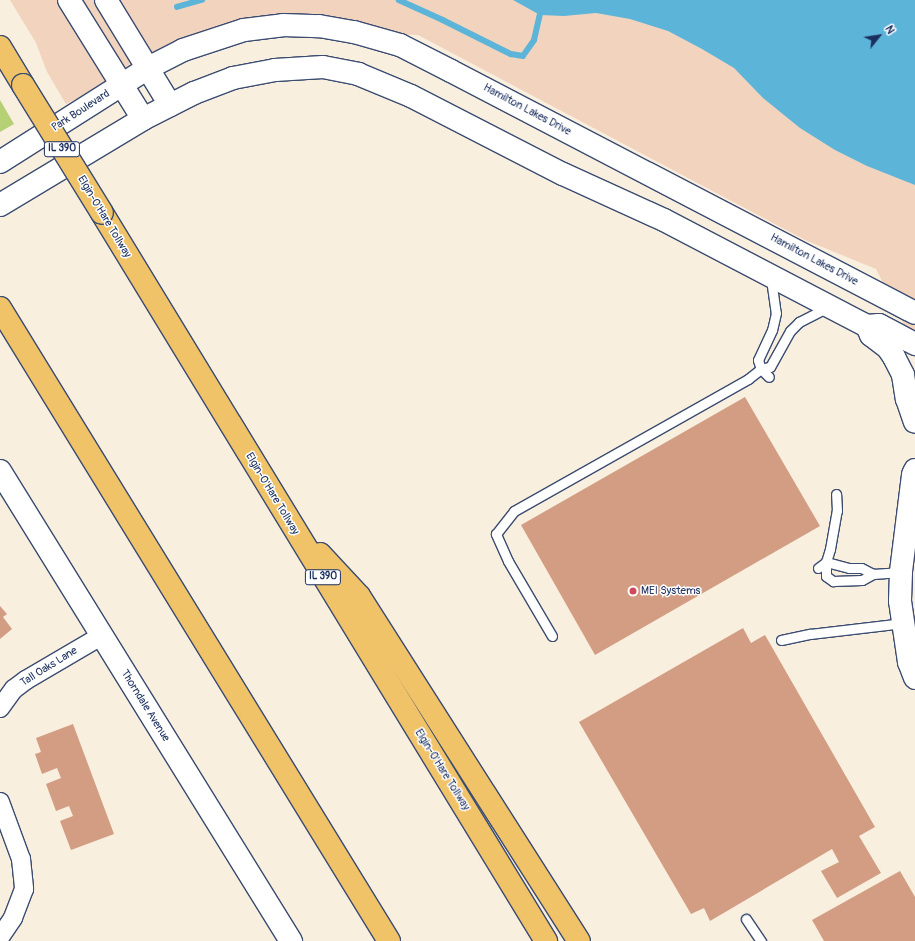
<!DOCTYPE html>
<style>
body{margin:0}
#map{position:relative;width:915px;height:941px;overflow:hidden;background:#f8efdf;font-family:Pangolin,sans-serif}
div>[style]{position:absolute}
.built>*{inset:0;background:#f2d4be}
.green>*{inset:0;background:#b6d076}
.water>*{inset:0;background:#5db4d9}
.stream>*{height:5.5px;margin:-2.75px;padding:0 2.75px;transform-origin:2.75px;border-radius:2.75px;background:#5db4d9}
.building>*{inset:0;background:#d39d83}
.roads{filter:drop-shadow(1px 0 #3c4c71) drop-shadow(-1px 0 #3c4c71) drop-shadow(0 1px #3c4c71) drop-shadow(0 -1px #3c4c71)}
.service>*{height:9px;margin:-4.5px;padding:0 4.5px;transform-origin:4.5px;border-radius:4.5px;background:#fff}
.minor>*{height:18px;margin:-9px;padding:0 9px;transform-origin:9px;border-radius:9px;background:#fff}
.tertiary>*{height:22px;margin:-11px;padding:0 11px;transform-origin:11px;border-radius:11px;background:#fff}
.motorway>*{height:22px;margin:-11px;padding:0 11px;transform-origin:11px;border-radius:11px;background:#f1c369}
.bridges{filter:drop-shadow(1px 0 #3c4c71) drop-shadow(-1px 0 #3c4c71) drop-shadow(0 1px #3c4c71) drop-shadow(0 -1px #3c4c71)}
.motorway-bridge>*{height:22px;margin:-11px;padding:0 11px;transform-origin:11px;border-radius:11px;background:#f1c369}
.dots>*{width:11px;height:11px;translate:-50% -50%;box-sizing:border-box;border:2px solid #fff;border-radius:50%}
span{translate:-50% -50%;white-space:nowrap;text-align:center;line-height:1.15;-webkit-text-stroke:3px #fff;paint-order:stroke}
.shield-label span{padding:1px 3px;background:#fff;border:1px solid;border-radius:3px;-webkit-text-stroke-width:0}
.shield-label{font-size:10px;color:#1b2f5e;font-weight:700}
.street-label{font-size:11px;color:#1b2f5e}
.poi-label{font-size:11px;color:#1b2f5e}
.left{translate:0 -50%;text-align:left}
.north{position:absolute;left:859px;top:16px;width:40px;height:40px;-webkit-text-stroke:3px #fff;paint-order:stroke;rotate:60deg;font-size:11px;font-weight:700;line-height:16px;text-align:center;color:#1b2f5e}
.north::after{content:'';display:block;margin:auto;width:14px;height:18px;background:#1b2f5e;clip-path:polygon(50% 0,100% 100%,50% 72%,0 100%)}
</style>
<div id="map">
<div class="built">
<i style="clip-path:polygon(10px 0,915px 0,915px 347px,876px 269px,805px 240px,418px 35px,226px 26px,66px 104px,47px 72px,36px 43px)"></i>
</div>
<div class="green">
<i style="clip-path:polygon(0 100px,14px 124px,0 132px)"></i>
</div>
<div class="water">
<i style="clip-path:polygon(513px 0,915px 0,915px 185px,867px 166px,835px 150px,800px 128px,763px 98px,734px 68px,702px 49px,668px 31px,630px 19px,596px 13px,564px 16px,540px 15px)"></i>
</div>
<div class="stream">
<i style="left:399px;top:0;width:48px;rotate:24.4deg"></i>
<i style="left:443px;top:20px;width:76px;rotate:26.6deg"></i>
<i style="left:511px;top:54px;width:12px;rotate:9deg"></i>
<i style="left:523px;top:56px;width:19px;rotate:-55deg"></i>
<i style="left:534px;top:40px;width:26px;rotate:-77deg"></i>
<i style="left:177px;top:7px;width:26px;rotate:-16deg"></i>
</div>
<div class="building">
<i style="clip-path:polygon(745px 397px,820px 526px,595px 655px,521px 525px)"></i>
<i style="clip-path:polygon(0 606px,7px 614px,3px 617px,12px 629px,0 639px)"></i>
<i style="clip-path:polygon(743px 628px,751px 643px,765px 635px,875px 827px,859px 836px,881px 873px,837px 898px,821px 871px,839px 862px,832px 849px,710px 921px,704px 908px,691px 914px,579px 722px)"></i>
<i style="clip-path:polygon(73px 724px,114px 834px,71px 850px,60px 821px,73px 816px,69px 806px,56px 811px,46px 784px,61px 778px,57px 768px,42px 774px,35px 754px,41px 752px,36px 738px)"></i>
<i style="clip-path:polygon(900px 871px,915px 897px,915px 941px,824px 941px,812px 920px)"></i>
</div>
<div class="roads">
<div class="service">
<i style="left:771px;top:279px;width:34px;rotate:82deg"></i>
<i style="left:776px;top:313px;width:17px;rotate:103deg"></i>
<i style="left:772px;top:330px;width:33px;rotate:115deg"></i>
<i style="left:758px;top:360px;width:9px;rotate:72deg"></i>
<i style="left:761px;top:369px;width:9px;rotate:-13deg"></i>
<i style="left:770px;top:367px;width:41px;rotate:-60.9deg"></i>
<i style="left:790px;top:331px;width:13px;rotate:-45deg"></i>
<i style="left:799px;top:322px;width:34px;rotate:-27deg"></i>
<i style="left:818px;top:568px;width:10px;rotate:-37deg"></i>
<i style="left:826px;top:562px;width:14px;rotate:-73deg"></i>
<i style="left:830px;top:549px;width:39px;rotate:-80deg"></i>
<i style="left:837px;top:511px;width:17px;rotate:-93deg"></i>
<i style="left:873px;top:574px;width:13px;rotate:-153deg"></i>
<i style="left:861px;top:568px;width:12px;rotate:180deg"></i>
<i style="left:849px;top:568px;width:24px;rotate:-165deg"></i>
<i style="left:826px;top:562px;width:14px;rotate:90deg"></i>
<i style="left:826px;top:576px;width:9px;rotate:36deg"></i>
<i style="left:833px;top:581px;width:29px;rotate:-2deg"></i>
<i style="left:862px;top:580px;width:13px;rotate:-29deg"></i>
<i style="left:873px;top:574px;width:28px;rotate:-4deg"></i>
<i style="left:552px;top:636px;width:87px;rotate:-120.4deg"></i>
<i style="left:508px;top:561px;width:30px;rotate:-114deg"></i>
<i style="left:496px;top:534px;width:29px;rotate:-52deg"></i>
<i style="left:514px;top:511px;width:269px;rotate:-29.4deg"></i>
<i style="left:748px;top:379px;width:16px;rotate:-38deg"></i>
<i style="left:761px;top:369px;width:11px;rotate:45deg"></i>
<i style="left:781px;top:640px;width:30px;rotate:-12deg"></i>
<i style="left:810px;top:634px;width:94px;rotate:-6.7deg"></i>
<i style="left:746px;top:919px;width:27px;rotate:56deg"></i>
</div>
<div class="minor">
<i style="left:0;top:708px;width:24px;rotate:-54deg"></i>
<i style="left:14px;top:689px;width:15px;rotate:-37deg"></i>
<i style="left:26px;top:680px;width:87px;rotate:-30.4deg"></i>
<i style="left:0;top:802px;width:61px;rotate:69.8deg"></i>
<i style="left:21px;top:859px;width:30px;rotate:84deg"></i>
<i style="left:24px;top:889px;width:31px;rotate:111deg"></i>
<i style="left:13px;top:918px;width:23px;rotate:124deg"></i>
</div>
<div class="tertiary">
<i style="left:69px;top:0;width:140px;rotate:58.1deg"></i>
<i style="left:106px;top:0;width:123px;rotate:58.6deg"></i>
<i style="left:0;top:162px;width:175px;rotate:-32.4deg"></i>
<i style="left:148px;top:68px;width:39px;rotate:-27deg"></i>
<i style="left:183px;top:50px;width:64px;rotate:-18.2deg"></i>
<i style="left:244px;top:30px;width:39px;rotate:-7deg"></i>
<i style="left:283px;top:25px;width:36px;rotate:2deg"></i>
<i style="left:319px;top:26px;width:36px;rotate:10deg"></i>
<i style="left:354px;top:32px;width:48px;rotate:15.8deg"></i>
<i style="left:400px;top:45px;width:57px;rotate:27deg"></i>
<i style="left:451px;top:71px;width:523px;rotate:27.54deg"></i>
<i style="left:0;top:205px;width:167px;rotate:-31deg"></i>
<i style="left:143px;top:119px;width:57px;rotate:-27deg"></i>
<i style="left:194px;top:93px;width:42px;rotate:-21deg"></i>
<i style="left:233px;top:78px;width:43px;rotate:-10.8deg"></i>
<i style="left:275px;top:70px;width:48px;rotate:-3.6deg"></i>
<i style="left:323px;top:67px;width:36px;rotate:11deg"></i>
<i style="left:358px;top:74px;width:57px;rotate:22.5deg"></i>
<i style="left:411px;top:96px;width:171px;rotate:27.2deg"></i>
<i style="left:563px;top:174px;width:111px;rotate:24.5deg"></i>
<i style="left:664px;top:220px;width:229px;rotate:27.6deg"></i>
<i style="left:867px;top:326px;width:12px;rotate:-5deg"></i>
<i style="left:879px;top:325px;width:41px;rotate:27.8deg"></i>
<i style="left:867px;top:326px;width:10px;rotate:66deg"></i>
<i style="left:871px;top:335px;width:21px;rotate:37deg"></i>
<i style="left:888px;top:348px;width:11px;rotate:56deg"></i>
<i style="left:894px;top:357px;width:20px;rotate:63deg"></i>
<i style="left:903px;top:375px;width:24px;rotate:81deg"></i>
<i style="left:907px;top:399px;width:24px;rotate:71deg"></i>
<i style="left:915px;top:470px;width:5px;rotate:112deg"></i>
<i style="left:913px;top:475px;width:98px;rotate:97.1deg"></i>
<i style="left:901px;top:572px;width:29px;rotate:92deg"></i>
<i style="left:900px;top:601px;width:62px;rotate:81.6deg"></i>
<i style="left:909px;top:662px;width:17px;rotate:69deg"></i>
<i style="left:0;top:471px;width:553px;rotate:58.24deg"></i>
</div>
<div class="motorway">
<i style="left:0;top:47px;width:44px;rotate:58.8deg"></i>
<i style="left:102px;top:213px;width:853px;rotate:58.62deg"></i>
<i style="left:0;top:308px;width:743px;rotate:58.43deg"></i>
<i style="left:320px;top:554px;width:57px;rotate:47.1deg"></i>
<i style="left:359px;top:596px;width:409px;rotate:57.5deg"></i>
</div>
</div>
<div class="bridges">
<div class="motorway-bridge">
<i style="left:23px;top:85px;width:150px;rotate:58.3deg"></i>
</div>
</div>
<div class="dots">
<i style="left:633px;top:591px;background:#d1495b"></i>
</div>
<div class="shield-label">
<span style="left:62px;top:149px">IL 390</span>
<span style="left:323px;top:577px">IL 390</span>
</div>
<div class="street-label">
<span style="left:527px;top:110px;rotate:28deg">Hamilton Lakes Drive</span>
<span style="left:81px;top:111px;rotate:-33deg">Park Boulevard</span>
<span style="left:104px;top:217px;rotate:59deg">Elgin-O'Hare Tollway</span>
<span style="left:814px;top:260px;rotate:28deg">Hamilton Lakes Drive</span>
<span style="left:272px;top:494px;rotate:59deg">Elgin-O'Hare Tollway</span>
<span style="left:49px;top:667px;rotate:-32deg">Tall Oaks Lane</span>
<span style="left:145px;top:706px;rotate:58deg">Thorndale Avenue</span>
<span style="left:442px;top:770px;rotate:58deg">Elgin-O'Hare Tollway</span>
</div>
<div class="poi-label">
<span class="left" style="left:641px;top:591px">MEI Systems</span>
</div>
<div class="north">N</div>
</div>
